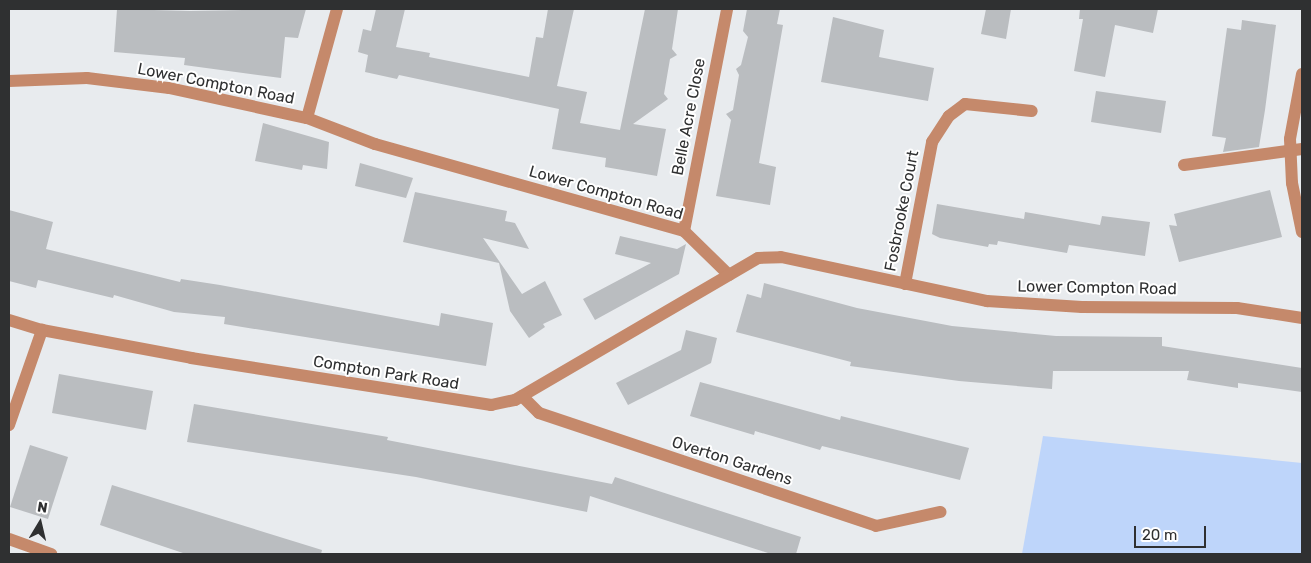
<!DOCTYPE html>
<style>
body{margin:0}
#map{position:relative;width:1311px;height:563px;overflow:hidden;background:#e8ebee;font-family:Rubik,sans-serif}
div>[style]{position:absolute}
.green>*{inset:0;background:#bed5fa}
.building>*{inset:0;background:#babdc0}
.service>*{height:12px;margin:-6px;padding:0 6px;transform-origin:6px;border-radius:6px;background:#c5896b}
.minor>*{height:12px;margin:-6px;padding:0 6px;transform-origin:6px;border-radius:6px;background:#c5896b}
span{translate:-50% -50%;white-space:nowrap;text-align:center;line-height:1.15;-webkit-text-stroke:4px #fff;paint-order:stroke}
.street-label{font-size:16px;color:#2f3031}
.frame{position:absolute;inset:0;border:10px solid #2f3031;pointer-events:none}
.north{position:absolute;left:15px;top:498px;width:50px;height:50px;-webkit-text-stroke:4px #fff;paint-order:stroke;rotate:9deg;font-size:14px;font-weight:700;line-height:20px;text-align:center;color:#2f3031}
.north::after{content:'';display:block;margin:auto;width:18px;height:22px;background:#2f3031;clip-path:polygon(50% 0,100% 100%,50% 72%,0 100%)}
.scale{position:absolute;left:1134px;top:526px;width:72px;height:22px;box-sizing:border-box;border:2px solid #2f3031;border-top:0;padding-left:6px;font-size:15px;line-height:18px;white-space:nowrap;color:#2f3031;-webkit-text-stroke:4px #fff;paint-order:stroke}
</style>
<div id="map">
<div class="green">
<i style="clip-path:polygon(1043px 436px,1302px 463px,1302px 554px,1022px 554px)"></i>
</div>
<div class="building">
<i style="clip-path:polygon(117px 9px,190px 11px,306px 9px,298px 38px,285px 37px,281px 78px,184px 65px,185px 58px,114px 52px)"></i>
<i style="clip-path:polygon(376px 9px,405px 9px,396px 47px,430px 53px,429px 57px,529px 77px,536px 37px,543px 38px,548px 9px,574px 9px,557px 86px,587px 92px,580px 123px,620px 130px,645px 9px,678px 9px,672px 49px,677px 55px,670px 59px,664px 94px,668px 99px,633px 124px,666px 129px,657px 176px,605px 167px,606px 158px,552px 149px,559px 109px,399px 75px,397px 79px,365px 72px,368px 55px,358px 52px,363px 29px,371px 31px)"></i>
<i style="clip-path:polygon(747px 9px,780px 9px,777px 24px,783px 25px,759px 163px,776px 167px,770px 205px,716px 196px,731px 120px,726px 114px,733px 110px,739px 75px,736px 69px,741px 65px,748px 37px,743px 31px)"></i>
<i style="clip-path:polygon(986px 9px,1011px 9px,1006px 39px,981px 34px)"></i>
<i style="clip-path:polygon(1080px 9px,1158px 9px,1153px 33px,1115px 25px,1105px 77px,1074px 71px,1083px 19px,1079px 19px)"></i>
<i style="clip-path:polygon(833px 17px,884px 30px,879px 57px,934px 68px,928px 101px,821px 82px)"></i>
<i style="clip-path:polygon(1242px 20px,1276px 25px,1265px 110px,1259px 147px,1223px 152px,1226px 138px,1212px 136px,1227px 28px,1241px 30px)"></i>
<i style="clip-path:polygon(1096px 91px,1166px 101px,1161px 133px,1091px 122px)"></i>
<i style="clip-path:polygon(263px 123px,329px 142px,327px 169px,303px 165px,302px 170px,255px 161px)"></i>
<i style="clip-path:polygon(360px 163px,413px 178px,406px 198px,355px 186px)"></i>
<i style="clip-path:polygon(1270px 190px,1282px 237px,1179px 262px,1169px 225px,1177px 226px,1174px 214px)"></i>
<i style="clip-path:polygon(415px 192px,507px 211px,505px 221px,515px 223px,529px 249px,483px 238px,522px 294px,545px 281px,562px 315px,543px 324px,545px 327px,529px 338px,510px 311px,499px 263px,403px 242px)"></i>
<i style="clip-path:polygon(937px 204px,1024px 219px,1025px 212px,1100px 225px,1102px 216px,1150px 222px,1145px 256px,1069px 245px,1067px 253px,998px 241px,997px 245px,989px 244px,988px 247px,940px 238px,932px 234px)"></i>
<i style="clip-path:polygon(9px 210px,53px 222px,46px 249px,180px 282px,181px 279px,220px 285px,439px 326px,441px 313px,493px 323px,486px 366px,224px 324px,225px 317px,174px 312px,114px 295px,113px 298px,38px 280px,36px 288px,9px 281px)"></i>
<i style="clip-path:polygon(620px 236px,677px 249px,686px 244px,679px 274px,595px 320px,583px 299px,651px 263px,615px 254px)"></i>
<i style="clip-path:polygon(764px 283px,857px 308px,952px 326px,1056px 336px,1162px 337px,1162px 346px,1302px 368px,1302px 392px,1238px 383px,1238px 388px,1187px 380px,1189px 371px,1053px 371px,1052px 389px,959px 381px,850px 366px,851px 362px,736px 332px,747px 294px,761px 298px)"></i>
<i style="clip-path:polygon(686px 330px,717px 338px,711px 363px,628px 405px,616px 383px,681px 350px)"></i>
<i style="clip-path:polygon(59px 374px,153px 391px,146px 430px,52px 413px)"></i>
<i style="clip-path:polygon(700px 382px,840px 420px,841px 416px,969px 448px,960px 480px,822px 446px,820px 450px,755px 431px,754px 435px,690px 416px)"></i>
<i style="clip-path:polygon(194px 404px,388px 437px,387px 440px,612px 484px,615px 477px,801px 537px,796px 554px,771px 554px,590px 496px,587px 512px,416px 477px,187px 442px)"></i>
<i style="clip-path:polygon(30px 445px,68px 457px,48px 519px,10px 507px)"></i>
<i style="clip-path:polygon(112px 485px,322px 550px,321px 554px,186px 554px,156px 544px,100px 525px)"></i>
</div>
<div class="service">
<i style="left:307px;top:118px;width:113px;rotate:-74.6deg"></i>
<i style="left:1184px;top:165px;width:119px;rotate:-7.7deg"></i>
</div>
<div class="minor">
<i style="left:1302px;top:74px;width:66px;rotate:100.5deg"></i>
<i style="left:1290px;top:139px;width:44px;rotate:87.4deg"></i>
<i style="left:1292px;top:183px;width:50px;rotate:78.5deg"></i>
<i style="left:9px;top:81px;width:78px;rotate:-2.2deg"></i>
<i style="left:87px;top:78px;width:83px;rotate:7deg"></i>
<i style="left:169px;top:88px;width:141px;rotate:12.3deg"></i>
<i style="left:307px;top:118px;width:73px;rotate:20.9deg"></i>
<i style="left:375px;top:144px;width:321px;rotate:15.7deg"></i>
<i style="left:684px;top:231px;width:63px;rotate:44.4deg"></i>
<i style="left:684px;top:231px;width:226px;rotate:-79deg"></i>
<i style="left:905px;top:284px;width:145px;rotate:-79.2deg"></i>
<i style="left:932px;top:142px;width:31px;rotate:-57deg"></i>
<i style="left:949px;top:116px;width:20px;rotate:-37deg"></i>
<i style="left:965px;top:104px;width:67px;rotate:6deg"></i>
<i style="left:9px;top:320px;width:34px;rotate:17deg"></i>
<i style="left:42px;top:330px;width:152px;rotate:10.6deg"></i>
<i style="left:191px;top:358px;width:304px;rotate:8.9deg"></i>
<i style="left:491px;top:405px;width:25px;rotate:-12deg"></i>
<i style="left:515px;top:400px;width:281px;rotate:-30.3deg"></i>
<i style="left:758px;top:258px;width:23px;rotate:-2deg"></i>
<i style="left:781px;top:257px;width:211px;rotate:12.1deg"></i>
<i style="left:987px;top:301px;width:95px;rotate:3.6deg"></i>
<i style="left:1082px;top:307px;width:155px;rotate:0.4deg"></i>
<i style="left:1237px;top:308px;width:66px;rotate:8.7deg"></i>
<i style="left:522px;top:396px;width:24px;rotate:45deg"></i>
<i style="left:539px;top:413px;width:355px;rotate:18.5deg"></i>
<i style="left:876px;top:526px;width:66px;rotate:-12.3deg"></i>
<i style="left:9px;top:425px;width:101px;rotate:-70.8deg"></i>
<i style="left:9px;top:539px;width:45px;rotate:19.7deg"></i>
</div>
<div class="street-label">
<span style="left:216px;top:84px;rotate:11deg">Lower Compton Road</span>
<span style="left:689px;top:117px;rotate:-79deg">Belle Acre Close</span>
<span style="left:606px;top:193px;rotate:16deg">Lower Compton Road</span>
<span style="left:902px;top:211px;rotate:-79deg">Fosbrooke Court</span>
<span style="left:1097px;top:288px;rotate:1deg">Lower Compton Road</span>
<span style="left:386px;top:373px;rotate:9deg">Compton Park Road</span>
<span style="left:732px;top:461px;rotate:18deg">Overton Gardens</span>
</div>
<div class="frame"></div>
<div class="north">N</div>
<div class="scale">20 m</div>
</div>
